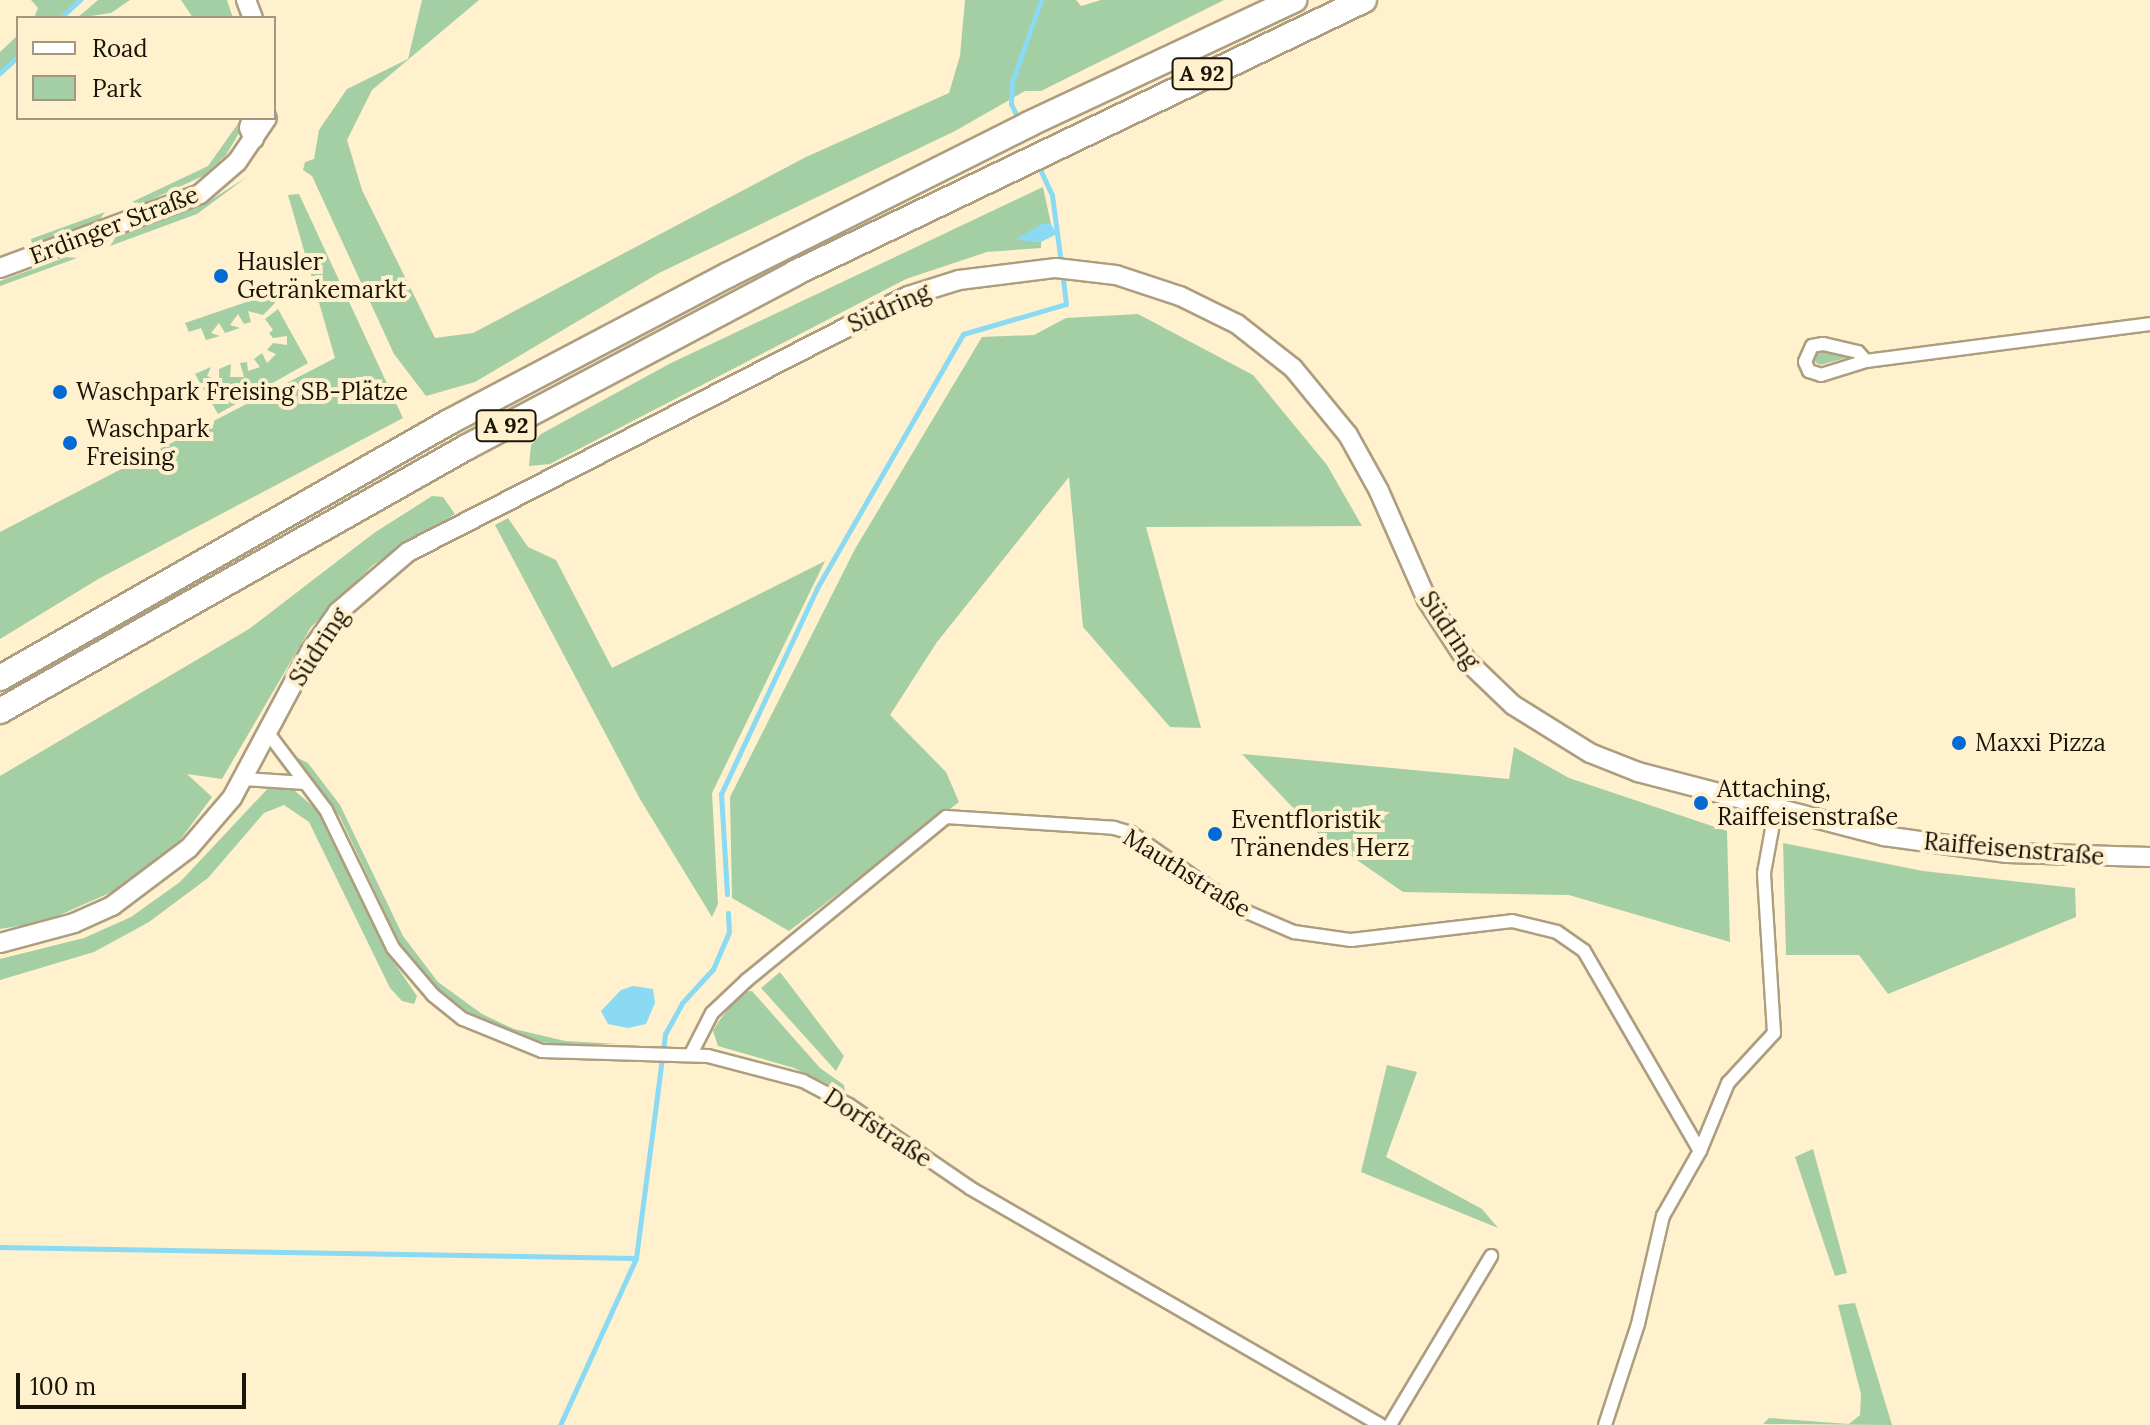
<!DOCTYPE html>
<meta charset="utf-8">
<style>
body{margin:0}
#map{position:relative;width:2150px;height:1425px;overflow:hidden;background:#fff0ce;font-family:Lora,serif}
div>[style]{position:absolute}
.green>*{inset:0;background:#a4cfa4}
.water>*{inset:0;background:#89daf2}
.stream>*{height:5px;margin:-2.5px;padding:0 2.5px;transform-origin:2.5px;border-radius:2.5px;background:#89daf2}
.roads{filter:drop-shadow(2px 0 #ad9e7f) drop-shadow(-2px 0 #ad9e7f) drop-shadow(0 2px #ad9e7f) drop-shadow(0 -2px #ad9e7f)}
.street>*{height:12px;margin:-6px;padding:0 6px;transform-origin:6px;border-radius:6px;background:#fff}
.secondary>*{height:18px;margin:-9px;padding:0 9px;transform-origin:9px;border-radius:9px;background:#fff}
.highway>*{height:24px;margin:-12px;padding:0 12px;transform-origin:12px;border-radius:12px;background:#fff}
.dots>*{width:22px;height:22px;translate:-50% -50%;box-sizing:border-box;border:4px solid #fff0ce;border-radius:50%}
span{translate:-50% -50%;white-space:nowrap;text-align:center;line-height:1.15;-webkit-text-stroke:8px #fff0ce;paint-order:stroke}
.shield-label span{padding:2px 6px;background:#fff0ce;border:2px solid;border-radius:6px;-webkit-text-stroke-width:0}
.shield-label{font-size:22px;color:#1a1509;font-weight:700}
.street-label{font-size:24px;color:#1a1509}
.poi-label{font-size:24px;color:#1a1509}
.left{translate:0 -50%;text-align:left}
.legend{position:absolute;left:16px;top:16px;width:260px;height:104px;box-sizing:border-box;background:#fff0ce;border:2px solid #a3987f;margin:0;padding:10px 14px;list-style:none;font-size:24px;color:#1a1509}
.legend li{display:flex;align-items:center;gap:16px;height:40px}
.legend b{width:40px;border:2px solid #a3987f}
.scale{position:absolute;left:16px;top:1373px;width:230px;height:36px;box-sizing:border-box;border:4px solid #1a1509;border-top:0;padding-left:10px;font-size:24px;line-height:28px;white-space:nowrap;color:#1a1509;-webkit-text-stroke:6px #fff0ce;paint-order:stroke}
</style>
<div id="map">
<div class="green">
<i style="clip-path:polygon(31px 0,80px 0,60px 18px,34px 18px,38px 8px)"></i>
<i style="clip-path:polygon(98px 0,130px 0,111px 13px,77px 18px)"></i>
<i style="clip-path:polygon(181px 0,227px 0,233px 18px,193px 18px)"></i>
<i style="clip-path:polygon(422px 0,479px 0,372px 90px,347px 140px,362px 190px,435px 338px,473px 333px,806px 157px,949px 93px,960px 56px,965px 0,1076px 0,1081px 6px,1101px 0,1224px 0,1041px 91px,1025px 91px,955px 131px,659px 273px,475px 382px,426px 396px,394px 354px,312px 176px,303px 170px,305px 162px,314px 159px,319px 130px,347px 89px,408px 59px)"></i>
<i style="clip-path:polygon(18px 35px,18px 56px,0 72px,0 52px)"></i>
<i style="clip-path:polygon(242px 118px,246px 120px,242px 128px,226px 155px,203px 176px,142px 204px,132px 202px,208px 166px)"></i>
<i style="clip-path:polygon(247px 177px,197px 214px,110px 246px,116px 237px,206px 203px)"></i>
<i style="clip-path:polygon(1043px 187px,1051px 224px,1041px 224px,1031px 241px,1041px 242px,1041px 248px,987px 252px,906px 279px,550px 464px,529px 466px,531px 445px,541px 434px,671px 363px)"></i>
<i style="clip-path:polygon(299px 194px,403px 418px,100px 578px,0 639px,0 532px,335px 358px,288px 195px)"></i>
<i style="clip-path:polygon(105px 212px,100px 219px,32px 244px,31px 239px)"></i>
<i style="clip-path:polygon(66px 257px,77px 258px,0 286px,0 281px)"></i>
<i style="clip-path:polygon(270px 294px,275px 303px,263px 315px,248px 311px,251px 322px,244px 324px,238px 314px,230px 325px,240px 328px,225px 333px,219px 323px,211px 333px,220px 336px,206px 340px,201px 328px,189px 332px,185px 323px)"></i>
<i style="clip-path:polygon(278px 309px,308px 363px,218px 414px,195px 374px,211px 367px,207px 376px,219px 381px,219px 369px,231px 364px,230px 377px,244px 377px,240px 363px,247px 362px,248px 371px,260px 367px,254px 359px,262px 353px,267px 363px,276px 354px,267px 350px,273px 343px,287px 345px,287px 336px,273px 338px,269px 333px,273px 330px,265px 319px)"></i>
<i style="clip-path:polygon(1138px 314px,1253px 375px,1327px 465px,1362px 526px,1146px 527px,1201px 728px,1170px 727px,1083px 627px,1069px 477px,937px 642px,890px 715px,946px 772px,959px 802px,789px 931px,732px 898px,730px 797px,855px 549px,982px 337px,1034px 335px,1066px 318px)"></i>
<i style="clip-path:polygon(1816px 352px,1843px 353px,1846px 358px,1820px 365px,1815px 362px)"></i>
<i style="clip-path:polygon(432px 496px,443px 497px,455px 514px,373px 565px,311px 627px,222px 779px,187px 774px,212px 797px,177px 844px,114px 891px,44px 922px,0 929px,0 776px,249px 629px,374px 533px)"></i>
<i style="clip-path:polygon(508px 518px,528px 547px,556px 560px,612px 668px,825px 561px,712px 793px,718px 904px,712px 917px,640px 799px,495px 525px)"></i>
<i style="clip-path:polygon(1514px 747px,1569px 778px,1727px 831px,1730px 942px,1569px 895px,1403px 892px,1315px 831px,1242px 754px,1509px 779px)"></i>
<i style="clip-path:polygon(294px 756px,308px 763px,340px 805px,403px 936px,438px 982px,482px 1014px,514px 1029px,565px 1041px,619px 1044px,554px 1045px,527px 1038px,472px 1015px,440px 991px,400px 944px,340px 817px)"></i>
<i style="clip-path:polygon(272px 784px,295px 791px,317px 810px,386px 951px,417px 996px,414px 1004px,402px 1001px,390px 988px,309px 822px,284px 805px,264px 813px,208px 878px,149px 922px,94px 952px,0 980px,0 959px,84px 938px,131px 917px,180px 882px)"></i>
<i style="clip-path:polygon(1783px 843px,1923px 871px,2075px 888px,2076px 917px,1888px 994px,1859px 955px,1786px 955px)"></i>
<i style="clip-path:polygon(780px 972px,844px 1056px,836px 1071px,761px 988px)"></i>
<i style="clip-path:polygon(752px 991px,820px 1068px,844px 1085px,845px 1092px,794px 1068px,718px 1046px,713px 1031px,719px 1021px,741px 992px)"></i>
<i style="clip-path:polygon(1387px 1065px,1417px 1072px,1386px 1157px,1482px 1209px,1498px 1228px,1361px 1172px)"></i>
<i style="clip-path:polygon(1813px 1149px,1847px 1273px,1835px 1276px,1795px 1157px)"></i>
<i style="clip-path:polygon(1855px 1303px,1892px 1425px,1763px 1424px,1769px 1418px,1849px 1424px,1860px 1415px,1861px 1394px,1838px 1305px)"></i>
</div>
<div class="water">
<i style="clip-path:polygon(1041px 224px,1051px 224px,1057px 234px,1041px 242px,1015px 240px)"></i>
<i style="clip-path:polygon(633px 986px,653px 989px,655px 1003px,646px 1024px,628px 1028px,608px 1024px,601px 1011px,621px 990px)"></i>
</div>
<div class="stream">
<i style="left:60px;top:18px;width:27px;rotate:-42deg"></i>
<i style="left:0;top:73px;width:25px;rotate:-43deg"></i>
<i style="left:1020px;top:123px;width:21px;rotate:-115deg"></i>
<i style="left:1011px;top:104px;width:22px;rotate:-87deg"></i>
<i style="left:1012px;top:82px;width:87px;rotate:-70.5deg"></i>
<i style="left:1038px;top:165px;width:33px;rotate:65deg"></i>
<i style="left:1052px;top:195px;width:69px;rotate:82.5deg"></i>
<i style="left:727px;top:894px;width:100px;rotate:-93.4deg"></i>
<i style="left:721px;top:794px;width:227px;rotate:-65deg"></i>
<i style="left:817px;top:588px;width:293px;rotate:-60.1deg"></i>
<i style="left:963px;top:334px;width:107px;rotate:-16.2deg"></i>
<i style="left:1066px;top:304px;width:31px;rotate:-97deg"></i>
<i style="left:0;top:1247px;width:636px;rotate:0.99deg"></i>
<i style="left:560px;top:1425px;width:183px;rotate:-65.5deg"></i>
<i style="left:636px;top:1258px;width:226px;rotate:-82.6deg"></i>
<i style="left:665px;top:1034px;width:35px;rotate:-61deg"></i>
<i style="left:682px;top:1003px;width:46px;rotate:-47.6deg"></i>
<i style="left:713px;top:969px;width:40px;rotate:-66.6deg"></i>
<i style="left:729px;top:932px;width:19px;rotate:-93deg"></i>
</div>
<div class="roads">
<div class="street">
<i style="left:1866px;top:361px;width:12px;rotate:-132deg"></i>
<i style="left:1858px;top:352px;width:36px;rotate:-167deg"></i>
<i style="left:1823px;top:344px;width:11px;rotate:170deg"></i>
<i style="left:1812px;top:346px;width:17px;rotate:114deg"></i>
<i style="left:1805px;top:362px;width:10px;rotate:66deg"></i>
<i style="left:1809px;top:371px;width:13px;rotate:18deg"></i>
<i style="left:1821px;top:375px;width:47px;rotate:-17.3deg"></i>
<i style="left:1866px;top:361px;width:286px;rotate:-7.4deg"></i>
<i style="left:268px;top:733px;width:96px;rotate:53deg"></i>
<i style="left:326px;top:810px;width:153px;rotate:64.1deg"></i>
<i style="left:393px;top:948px;width:62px;rotate:49.6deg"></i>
<i style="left:433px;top:995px;width:38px;rotate:39deg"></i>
<i style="left:463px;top:1019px;width:85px;rotate:22.1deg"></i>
<i style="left:542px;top:1051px;width:166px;rotate:1.7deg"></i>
<i style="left:708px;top:1056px;width:98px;rotate:14.7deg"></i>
<i style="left:803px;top:1081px;width:52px;rotate:27.6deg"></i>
<i style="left:849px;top:1105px;width:147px;rotate:34.4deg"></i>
<i style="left:970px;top:1188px;width:474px;rotate:30deg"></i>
<i style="left:244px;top:779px;width:61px;rotate:3.8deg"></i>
<i style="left:691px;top:1054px;width:46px;rotate:-62.9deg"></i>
<i style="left:712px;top:1013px;width:48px;rotate:-43.3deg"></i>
<i style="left:747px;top:980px;width:257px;rotate:-39.3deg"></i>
<i style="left:946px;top:817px;width:168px;rotate:3.7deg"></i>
<i style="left:1114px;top:828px;width:18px;rotate:16deg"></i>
<i style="left:1131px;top:833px;width:133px;rotate:34.9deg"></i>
<i style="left:1240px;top:909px;width:59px;rotate:23.1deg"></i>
<i style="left:1294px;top:932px;width:58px;rotate:8deg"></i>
<i style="left:1351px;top:940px;width:162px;rotate:-6.7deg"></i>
<i style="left:1512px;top:921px;width:46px;rotate:13.7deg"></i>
<i style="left:1557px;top:932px;width:33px;rotate:35deg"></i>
<i style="left:1584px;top:951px;width:231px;rotate:59.9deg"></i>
<i style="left:1390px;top:1425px;width:197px;rotate:-59.1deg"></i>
<i style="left:1605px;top:1425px;width:106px;rotate:-71.9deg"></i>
<i style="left:1638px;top:1324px;width:111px;rotate:-77deg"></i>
<i style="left:1663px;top:1216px;width:75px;rotate:-60.4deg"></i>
<i style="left:1700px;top:1151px;width:74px;rotate:-67.6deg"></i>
<i style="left:1728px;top:1083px;width:68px;rotate:-47.4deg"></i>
<i style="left:1774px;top:1033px;width:160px;rotate:-93.6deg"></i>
<i style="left:1764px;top:873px;width:67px;rotate:-79.7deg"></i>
</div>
<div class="secondary">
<i style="left:246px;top:0;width:19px;rotate:69deg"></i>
<i style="left:252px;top:118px;width:10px;rotate:107deg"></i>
<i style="left:249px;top:128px;width:12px;rotate:66deg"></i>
<i style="left:0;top:268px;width:213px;rotate:-20.3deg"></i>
<i style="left:200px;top:194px;width:49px;rotate:-40.9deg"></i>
<i style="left:237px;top:162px;width:53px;rotate:-55.7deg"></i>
<i style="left:0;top:943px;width:77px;rotate:-15.1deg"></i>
<i style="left:74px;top:923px;width:42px;rotate:-24.1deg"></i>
<i style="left:112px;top:906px;width:96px;rotate:-37deg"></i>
<i style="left:189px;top:848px;width:66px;rotate:-49.3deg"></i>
<i style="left:232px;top:798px;width:166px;rotate:-61.9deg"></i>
<i style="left:310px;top:652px;width:49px;rotate:-55deg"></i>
<i style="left:338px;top:612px;width:92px;rotate:-40.6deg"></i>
<i style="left:408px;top:552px;width:562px;rotate:-27.11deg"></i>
<i style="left:908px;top:296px;width:53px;rotate:-17.4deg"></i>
<i style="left:959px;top:280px;width:98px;rotate:-7.1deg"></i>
<i style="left:1056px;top:268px;width:60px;rotate:6.7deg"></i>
<i style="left:1116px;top:275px;width:67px;rotate:18.2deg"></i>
<i style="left:1180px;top:296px;width:64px;rotate:26.2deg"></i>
<i style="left:1237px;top:324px;width:71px;rotate:38.2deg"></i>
<i style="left:1293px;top:368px;width:87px;rotate:50.6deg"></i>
<i style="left:1348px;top:435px;width:64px;rotate:61deg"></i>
<i style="left:1379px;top:491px;width:119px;rotate:66.2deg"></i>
<i style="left:1427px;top:600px;width:72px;rotate:57deg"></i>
<i style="left:1466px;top:660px;width:65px;rotate:43.8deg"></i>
<i style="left:1513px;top:705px;width:91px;rotate:31.9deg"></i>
<i style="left:1590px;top:753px;width:52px;rotate:21.6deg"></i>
<i style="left:1638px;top:772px;width:254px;rotate:14.6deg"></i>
<i style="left:1884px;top:836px;width:124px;rotate:7.9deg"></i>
<i style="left:2007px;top:853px;width:143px;rotate:1.6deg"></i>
</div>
<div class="highway">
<i style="left:0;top:678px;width:517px;rotate:-29.69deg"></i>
<i style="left:449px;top:422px;width:315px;rotate:-27.8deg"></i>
<i style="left:728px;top:275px;width:337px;rotate:-26.6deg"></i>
<i style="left:1029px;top:124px;width:293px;rotate:-25.1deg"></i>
<i style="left:0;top:711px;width:536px;rotate:-29.48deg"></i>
<i style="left:467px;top:447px;width:371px;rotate:-27.9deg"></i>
<i style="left:795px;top:273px;width:631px;rotate:-25.63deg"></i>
</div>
</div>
<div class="dots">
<i style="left:221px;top:276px;background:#026ad2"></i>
<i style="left:60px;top:392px;background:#026ad2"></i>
<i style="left:70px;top:443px;background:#026ad2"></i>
<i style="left:1959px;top:743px;background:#026ad2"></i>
<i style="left:1701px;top:803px;background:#026ad2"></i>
<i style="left:1215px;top:834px;background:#026ad2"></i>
</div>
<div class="shield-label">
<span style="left:1202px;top:74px">A 92</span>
<span style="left:506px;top:426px">A 92</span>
</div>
<div class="street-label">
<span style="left:114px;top:225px;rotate:-21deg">Erdinger Straße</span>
<span style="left:889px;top:308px;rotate:-24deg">Südring</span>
<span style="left:1450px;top:630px;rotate:56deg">Südring</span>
<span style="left:319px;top:647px;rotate:-57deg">Südring</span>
<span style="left:2014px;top:849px;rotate:5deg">Raiffeisenstraße</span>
<span style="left:1187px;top:873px;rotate:32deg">Mauthstraße</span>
<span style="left:878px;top:1128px;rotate:33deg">Dorfstraße</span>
</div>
<div class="poi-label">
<span class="left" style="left:237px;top:276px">Hausler<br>Getränkemarkt</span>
<span class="left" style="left:76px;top:392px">Waschpark Freising SB-Plätze</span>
<span class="left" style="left:86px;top:443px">Waschpark<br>Freising</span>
<span class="left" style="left:1975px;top:743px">Maxxi Pizza</span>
<span class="left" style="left:1717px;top:803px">Attaching,<br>Raiffeisenstraße</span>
<span class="left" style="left:1231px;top:834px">Eventfloristik<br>Tränendes Herz</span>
</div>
<ul class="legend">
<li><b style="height:10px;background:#fff"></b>Road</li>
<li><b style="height:22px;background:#a4cfa4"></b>Park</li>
</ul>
<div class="scale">100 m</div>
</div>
